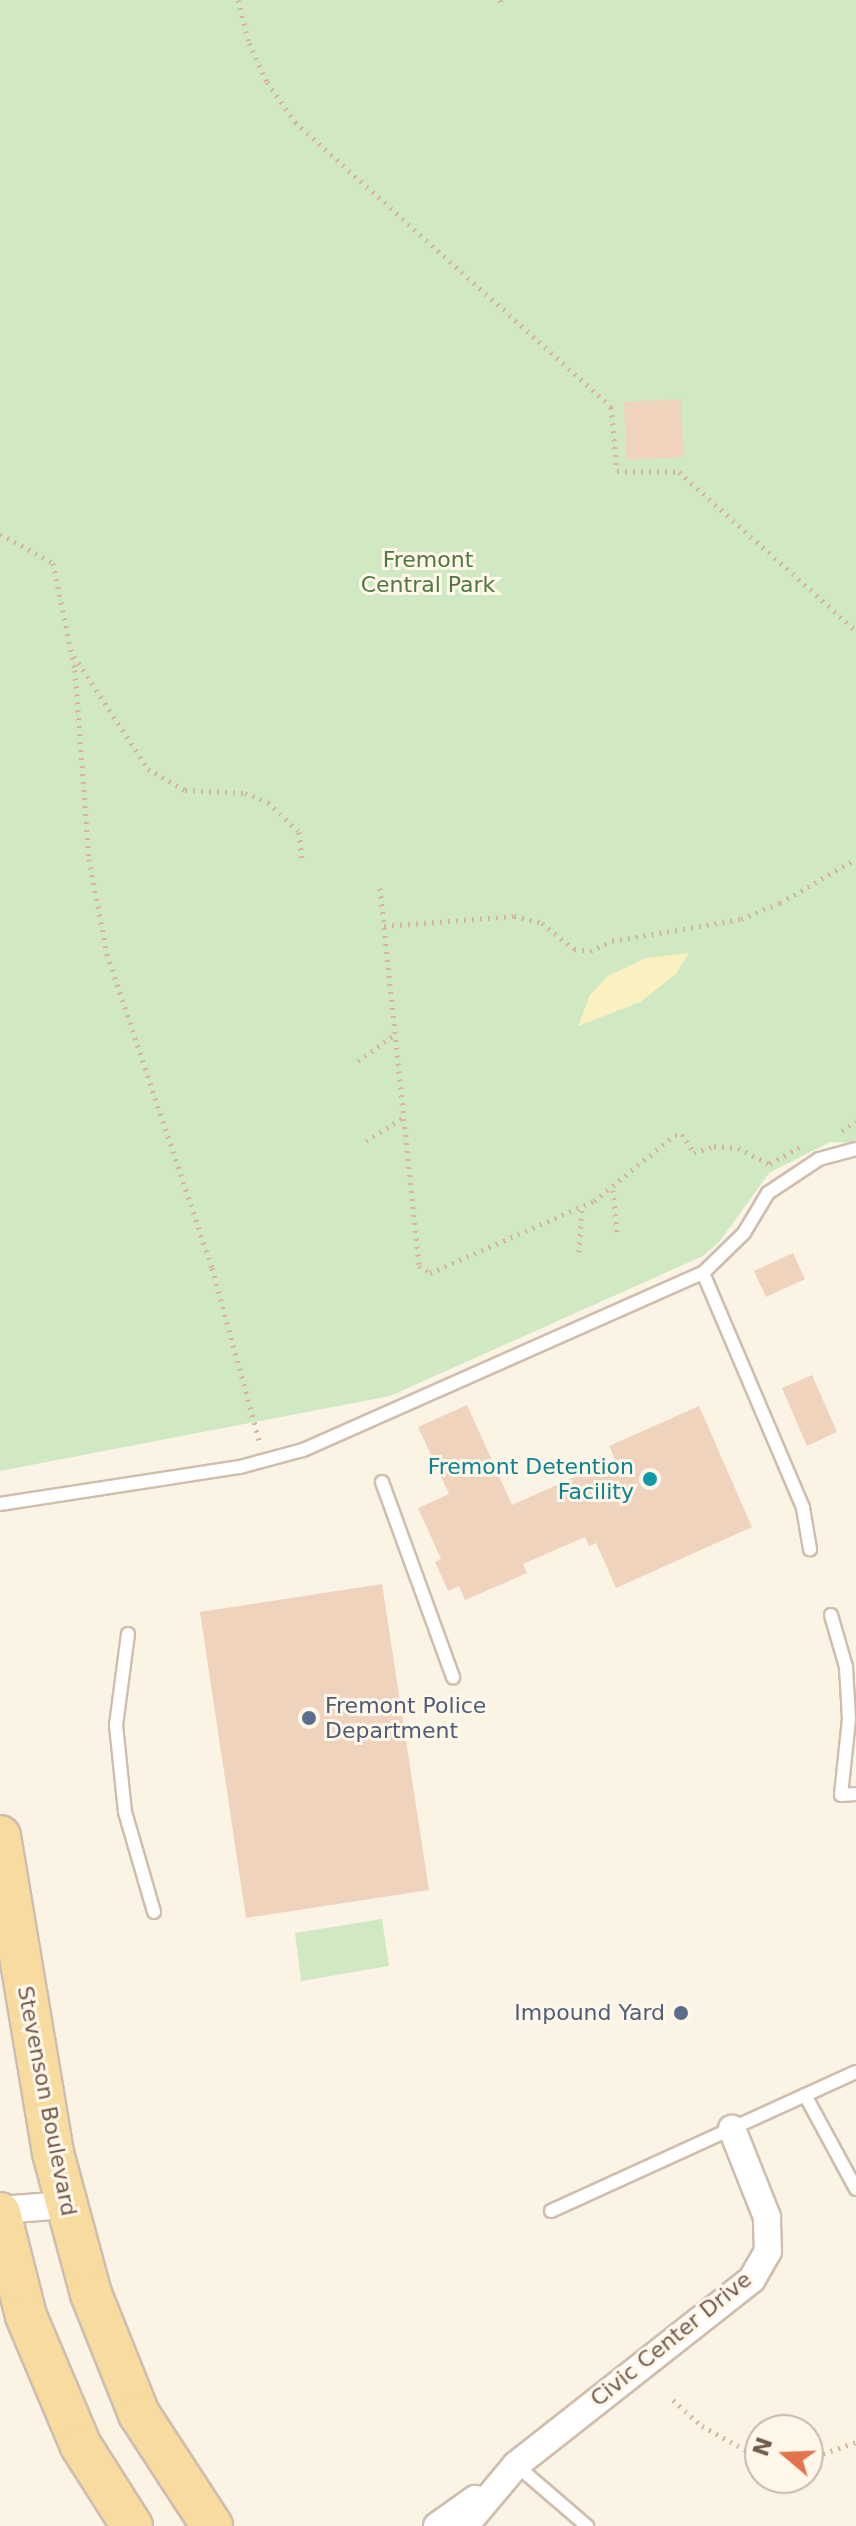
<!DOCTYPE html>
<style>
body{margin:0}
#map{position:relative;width:856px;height:2526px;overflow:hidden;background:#fbf3e4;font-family:"DejaVu Sans",sans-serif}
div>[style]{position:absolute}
.green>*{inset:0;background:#d1e9c3}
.sand>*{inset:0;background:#faf0c0}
.building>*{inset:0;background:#f0d3bd}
.path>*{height:5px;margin-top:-2.5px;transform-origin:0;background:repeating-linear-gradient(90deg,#d5b7a0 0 2px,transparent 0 8px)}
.roads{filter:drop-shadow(2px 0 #cfbeae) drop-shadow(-2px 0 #cfbeae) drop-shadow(0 2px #cfbeae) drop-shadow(0 -2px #cfbeae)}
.service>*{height:12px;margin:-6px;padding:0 6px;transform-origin:6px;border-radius:6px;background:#fff}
.minor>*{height:26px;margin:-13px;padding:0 13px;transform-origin:13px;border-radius:13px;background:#fff}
.primary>*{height:40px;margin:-20px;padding:0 20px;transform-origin:20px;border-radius:20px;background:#f8db9f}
.dots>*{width:22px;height:22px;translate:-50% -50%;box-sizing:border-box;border:4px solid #fef7ea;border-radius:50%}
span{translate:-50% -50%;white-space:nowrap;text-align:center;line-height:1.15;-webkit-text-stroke:6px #fef7ea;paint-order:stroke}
.park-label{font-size:22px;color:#517842}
.culture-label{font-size:22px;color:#0d838f}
.right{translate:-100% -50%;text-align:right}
.service-label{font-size:22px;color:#4e5e75}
.left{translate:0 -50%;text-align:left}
.street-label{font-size:22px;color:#735b4b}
.north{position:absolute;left:744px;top:2414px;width:80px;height:80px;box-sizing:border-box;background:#fef7ea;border:2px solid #c6b9aa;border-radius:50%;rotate:289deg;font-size:22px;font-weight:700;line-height:32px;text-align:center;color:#735b4b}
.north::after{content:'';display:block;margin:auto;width:28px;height:36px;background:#e2744d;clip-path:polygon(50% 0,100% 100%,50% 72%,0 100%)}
</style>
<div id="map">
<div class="green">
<i style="clip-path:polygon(0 0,856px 0,856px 1143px,830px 1142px,769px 1173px,720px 1241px,703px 1256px,390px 1396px,0 1471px)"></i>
<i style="clip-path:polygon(382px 1919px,389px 1966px,301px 1981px,295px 1933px)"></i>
</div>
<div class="sand">
<i style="clip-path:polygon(689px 953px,675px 975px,640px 1002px,578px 1026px,590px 995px,608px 976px,646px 958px)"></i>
</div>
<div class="building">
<i style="clip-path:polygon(681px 399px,684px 457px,626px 460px,624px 402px)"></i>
<i style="clip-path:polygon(793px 1253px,805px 1279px,766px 1297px,754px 1271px)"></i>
<i style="clip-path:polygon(812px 1375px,837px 1432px,807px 1446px,782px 1388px)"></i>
<i style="clip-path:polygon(467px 1405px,512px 1505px,615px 1459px,609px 1446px,699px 1406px,752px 1527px,616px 1588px,596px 1543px,589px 1546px,585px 1537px,523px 1564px,527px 1573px,465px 1600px,459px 1586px,448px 1591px,435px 1562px,441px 1559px,418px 1508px,449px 1494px,418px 1427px)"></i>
<i style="clip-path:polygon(382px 1584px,429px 1890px,246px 1918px,200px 1612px)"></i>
</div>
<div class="path">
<i style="left:238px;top:0;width:44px;rotate:75.7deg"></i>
<i style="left:249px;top:43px;width:43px;rotate:65.2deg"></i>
<i style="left:267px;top:82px;width:49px;rotate:55deg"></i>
<i style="left:295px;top:122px;width:426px;rotate:42deg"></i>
<i style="left:611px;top:407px;width:64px;rotate:84.6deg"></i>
<i style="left:617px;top:471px;width:62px;rotate:0.9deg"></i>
<i style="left:679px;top:472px;width:238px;rotate:41.9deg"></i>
<i style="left:500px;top:0;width:3px;rotate:72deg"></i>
<i style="left:0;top:534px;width:60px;rotate:28.7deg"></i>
<i style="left:53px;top:563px;width:109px;rotate:78.4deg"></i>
<i style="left:75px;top:670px;width:190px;rotate:85.8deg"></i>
<i style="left:89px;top:859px;width:97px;rotate:79.3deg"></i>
<i style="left:107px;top:954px;width:331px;rotate:71.5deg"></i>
<i style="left:212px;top:1268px;width:182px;rotate:74.7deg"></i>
<i style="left:74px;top:656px;width:135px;rotate:56.8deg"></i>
<i style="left:148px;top:769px;width:43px;rotate:29.6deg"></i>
<i style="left:185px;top:790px;width:60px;rotate:2.9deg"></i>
<i style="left:245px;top:793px;width:25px;rotate:21deg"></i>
<i style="left:268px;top:802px;width:43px;rotate:44.1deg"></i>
<i style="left:299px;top:832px;width:28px;rotate:84deg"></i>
<i style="left:380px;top:888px;width:380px;rotate:84.1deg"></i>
<i style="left:419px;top:1266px;width:13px;rotate:32deg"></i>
<i style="left:430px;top:1273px;width:179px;rotate:-23.7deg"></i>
<i style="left:594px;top:1201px;width:104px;rotate:-39.2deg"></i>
<i style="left:675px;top:1135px;width:7px;rotate:-8deg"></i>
<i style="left:682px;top:1134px;width:22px;rotate:58deg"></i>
<i style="left:694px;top:1153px;width:21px;rotate:-19deg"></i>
<i style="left:714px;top:1146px;width:24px;rotate:5deg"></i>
<i style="left:738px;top:1148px;width:36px;rotate:27deg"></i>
<i style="left:770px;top:1164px;width:34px;rotate:-30deg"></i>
<i style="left:384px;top:926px;width:130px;rotate:-4.4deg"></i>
<i style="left:514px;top:916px;width:29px;rotate:14deg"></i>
<i style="left:542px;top:923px;width:41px;rotate:39.1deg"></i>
<i style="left:574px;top:949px;width:16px;rotate:7deg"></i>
<i style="left:590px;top:951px;width:24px;rotate:-24deg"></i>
<i style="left:612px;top:941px;width:131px;rotate:-9.7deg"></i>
<i style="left:741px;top:919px;width:42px;rotate:-22.3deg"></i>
<i style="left:780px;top:903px;width:88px;rotate:-30.1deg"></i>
<i style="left:358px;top:1061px;width:44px;rotate:-35.8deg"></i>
<i style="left:842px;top:1131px;width:17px;rotate:-36deg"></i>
<i style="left:366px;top:1141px;width:45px;rotate:-32.3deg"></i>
<i style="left:613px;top:1190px;width:44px;rotate:84.8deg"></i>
<i style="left:579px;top:1252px;width:45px;rotate:-86.2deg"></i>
<i style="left:673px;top:2400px;width:39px;rotate:42deg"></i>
<i style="left:702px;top:2426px;width:66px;rotate:28.9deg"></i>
<i style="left:808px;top:2459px;width:51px;rotate:-19.5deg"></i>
</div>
<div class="roads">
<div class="service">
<i style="left:703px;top:1273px;width:255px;rotate:66.9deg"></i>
<i style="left:803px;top:1508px;width:42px;rotate:80.3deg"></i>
<i style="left:382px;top:1482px;width:208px;rotate:70deg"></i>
<i style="left:0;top:1504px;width:243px;rotate:-8.8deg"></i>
<i style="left:240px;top:1467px;width:65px;rotate:-15.1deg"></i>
<i style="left:303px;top:1450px;width:437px;rotate:-23.9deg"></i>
<i style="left:703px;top:1273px;width:57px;rotate:-44.3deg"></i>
<i style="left:744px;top:1233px;width:47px;rotate:-59deg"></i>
<i style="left:768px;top:1193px;width:61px;rotate:-33.7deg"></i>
<i style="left:819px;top:1159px;width:38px;rotate:-15deg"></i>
<i style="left:831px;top:1615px;width:54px;rotate:73.9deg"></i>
<i style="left:846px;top:1667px;width:52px;rotate:86.7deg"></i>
<i style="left:849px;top:1719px;width:76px;rotate:96deg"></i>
<i style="left:841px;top:1795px;width:15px;rotate:-4deg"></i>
<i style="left:128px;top:1634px;width:92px;rotate:97.5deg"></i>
<i style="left:116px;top:1725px;width:87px;rotate:84.1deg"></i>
<i style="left:125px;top:1812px;width:104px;rotate:73.8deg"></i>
<i style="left:805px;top:2095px;width:107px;rotate:61.5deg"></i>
<i style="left:551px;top:2211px;width:335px;rotate:-24.5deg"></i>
<i style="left:516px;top:2465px;width:94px;rotate:40.7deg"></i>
</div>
<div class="minor">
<i style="left:0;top:2210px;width:66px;rotate:-4.3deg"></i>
<i style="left:437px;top:2526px;width:47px;rotate:-35.4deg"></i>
<i style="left:465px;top:2526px;width:80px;rotate:-50.1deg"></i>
<i style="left:516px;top:2465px;width:300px;rotate:-38.2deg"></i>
<i style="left:752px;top:2279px;width:32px;rotate:-60deg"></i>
<i style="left:768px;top:2251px;width:34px;rotate:-92deg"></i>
<i style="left:767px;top:2217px;width:95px;rotate:-111.7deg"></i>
</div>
<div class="primary">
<i style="left:0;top:1836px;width:321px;rotate:80.5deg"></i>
<i style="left:53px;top:2153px;width:146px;rotate:74.9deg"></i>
<i style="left:91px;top:2294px;width:129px;rotate:68.2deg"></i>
<i style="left:139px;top:2414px;width:134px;rotate:56.9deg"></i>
<i style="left:0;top:2213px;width:106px;rotate:75.8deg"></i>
<i style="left:26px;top:2316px;width:141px;rotate:67.1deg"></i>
<i style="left:81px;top:2446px;width:95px;rotate:57.5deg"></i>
</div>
</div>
<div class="dots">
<i style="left:650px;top:1479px;background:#0f9aa8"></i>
<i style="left:309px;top:1718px;background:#5c6f8a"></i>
<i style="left:681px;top:2013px;background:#5c6f8a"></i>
</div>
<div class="park-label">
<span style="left:428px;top:572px">Fremont<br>Central Park</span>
</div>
<div class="culture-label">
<span class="right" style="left:634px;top:1479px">Fremont Detention<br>Facility</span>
</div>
<div class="service-label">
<span class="left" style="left:325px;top:1718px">Fremont Police<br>Department</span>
<span class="right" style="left:665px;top:2013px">Impound Yard</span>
</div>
<div class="street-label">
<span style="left:47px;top:2101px;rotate:79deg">Stevenson Boulevard</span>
<span style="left:671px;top:2339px;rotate:-39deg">Civic Center Drive</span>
</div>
<div class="north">N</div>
</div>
